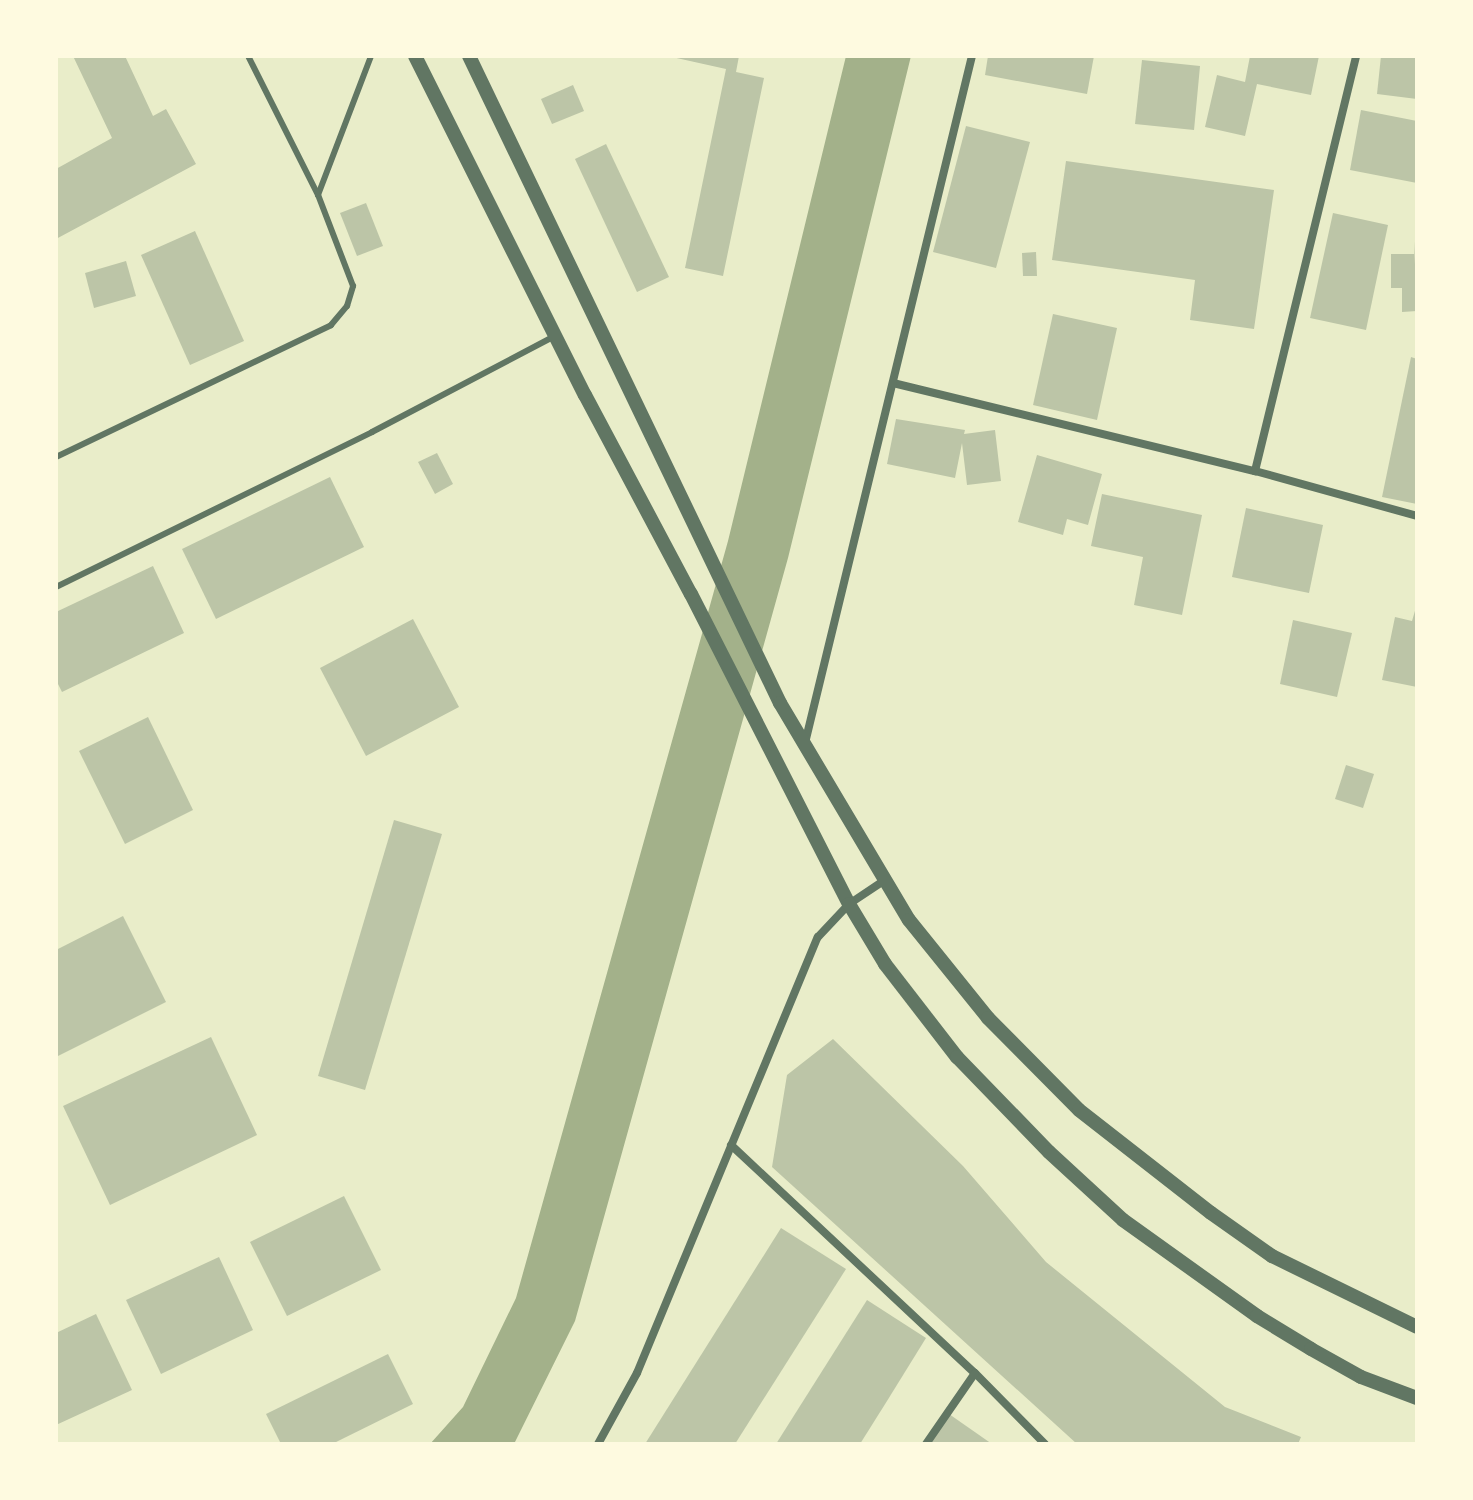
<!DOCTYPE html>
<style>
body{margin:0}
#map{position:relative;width:1473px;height:1500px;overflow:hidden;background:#e9edc9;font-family:"DM Sans",sans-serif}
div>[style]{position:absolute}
.water>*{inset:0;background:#a3b18a}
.building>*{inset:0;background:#bcc5a7}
.service>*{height:6px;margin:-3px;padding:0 3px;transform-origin:3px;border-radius:3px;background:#617663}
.minor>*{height:8px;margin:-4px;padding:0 4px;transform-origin:4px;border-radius:4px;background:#617663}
.tertiary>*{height:14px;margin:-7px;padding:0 7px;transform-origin:7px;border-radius:7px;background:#617663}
span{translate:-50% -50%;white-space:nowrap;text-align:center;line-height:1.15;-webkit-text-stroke:8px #fefae0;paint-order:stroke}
.frame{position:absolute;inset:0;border:58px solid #fefae0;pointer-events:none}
</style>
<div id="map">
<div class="water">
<i style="clip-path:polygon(846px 56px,911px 56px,788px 558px,575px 1321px,514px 1444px,430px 1444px,463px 1407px,516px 1298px,728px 541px)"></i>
</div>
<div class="building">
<i style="clip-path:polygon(73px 56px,125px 56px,153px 116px,166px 109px,196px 164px,56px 239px,56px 169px,112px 138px)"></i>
<i style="clip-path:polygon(739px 56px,736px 72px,764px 78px,723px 276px,685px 268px,726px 69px,672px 57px)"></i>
<i style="clip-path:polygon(988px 56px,1094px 56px,1087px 94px,985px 75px)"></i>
<i style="clip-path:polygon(1250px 56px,1319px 56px,1311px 95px,1257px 84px,1245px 136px,1205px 127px,1217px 75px,1245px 82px)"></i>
<i style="clip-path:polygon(1381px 56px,1417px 56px,1417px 99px,1377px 94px)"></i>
<i style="clip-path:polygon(1142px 60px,1200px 66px,1194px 130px,1135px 124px)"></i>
<i style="clip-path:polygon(573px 85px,584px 111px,552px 124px,541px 99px)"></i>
<i style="clip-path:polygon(1361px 110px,1417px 121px,1417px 183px,1350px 170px)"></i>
<i style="clip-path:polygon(966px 126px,1030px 142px,996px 268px,933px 252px)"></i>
<i style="clip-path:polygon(606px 144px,669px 277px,637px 292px,575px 159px)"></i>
<i style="clip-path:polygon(1066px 161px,1274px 190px,1254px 329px,1190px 320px,1195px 280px,1052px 260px)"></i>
<i style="clip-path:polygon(366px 203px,383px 246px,357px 256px,340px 213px)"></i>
<i style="clip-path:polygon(1333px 213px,1388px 225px,1366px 330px,1310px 318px)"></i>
<i style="clip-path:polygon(195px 231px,244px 341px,190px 365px,141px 255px)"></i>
<i style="clip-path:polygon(1414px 241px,1417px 311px,1402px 312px,1402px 288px,1391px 288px,1391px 254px,1414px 254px)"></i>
<i style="clip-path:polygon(1036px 252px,1037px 276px,1023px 276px,1022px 253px)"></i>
<i style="clip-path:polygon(126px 261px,136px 296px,94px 308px,85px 273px)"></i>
<i style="clip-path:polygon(1053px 314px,1117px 328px,1097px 420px,1033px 405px)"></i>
<i style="clip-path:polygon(1411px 357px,1417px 359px,1417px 504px,1382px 497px)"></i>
<i style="clip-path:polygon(896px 419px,965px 430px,964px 434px,995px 430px,1001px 481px,967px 485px,962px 443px,955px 478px,887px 464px)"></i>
<i style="clip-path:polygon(437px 453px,453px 484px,435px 494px,418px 462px)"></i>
<i style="clip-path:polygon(1037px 455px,1102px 474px,1088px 525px,1067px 519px,1063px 535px,1018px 522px)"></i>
<i style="clip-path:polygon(330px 477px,364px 547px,216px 619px,182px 549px)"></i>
<i style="clip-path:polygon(1102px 494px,1202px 515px,1182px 615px,1134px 605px,1143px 557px,1091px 546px)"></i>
<i style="clip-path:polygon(1246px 508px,1323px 525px,1309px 593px,1232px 577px)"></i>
<i style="clip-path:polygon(153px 566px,184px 633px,62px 692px,56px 680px,56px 612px)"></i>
<i style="clip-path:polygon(1417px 604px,1417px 687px,1382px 680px,1395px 617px,1412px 621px)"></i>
<i style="clip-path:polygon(413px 619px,459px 707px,366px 756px,320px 668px)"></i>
<i style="clip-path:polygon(1293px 620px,1352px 633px,1337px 697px,1280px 684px)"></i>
<i style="clip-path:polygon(148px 717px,193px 810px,125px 844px,79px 751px)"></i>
<i style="clip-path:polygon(1346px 765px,1374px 774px,1363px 808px,1335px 799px)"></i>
<i style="clip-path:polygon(394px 820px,442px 834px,365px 1090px,318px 1076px)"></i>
<i style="clip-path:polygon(123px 916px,166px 1002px,56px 1057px,56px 950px)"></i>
<i style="clip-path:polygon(211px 1037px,257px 1135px,110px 1205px,63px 1106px)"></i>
<i style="clip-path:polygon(833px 1039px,963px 1166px,1046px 1262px,1225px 1407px,1301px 1437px,1298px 1444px,1077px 1444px,772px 1167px,787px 1075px)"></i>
<i style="clip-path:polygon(344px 1196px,381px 1270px,287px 1316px,250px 1242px)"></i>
<i style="clip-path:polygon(781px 1228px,846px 1269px,735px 1444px,645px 1444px)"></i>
<i style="clip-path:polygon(219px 1257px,253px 1330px,161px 1374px,126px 1300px)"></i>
<i style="clip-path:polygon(867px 1300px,926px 1338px,887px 1401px,860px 1444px,776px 1444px)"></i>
<i style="clip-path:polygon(96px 1314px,132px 1390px,56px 1425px,56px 1333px)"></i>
<i style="clip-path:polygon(388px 1354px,413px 1404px,332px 1444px,281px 1444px,266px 1414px)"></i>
<i style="clip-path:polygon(949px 1414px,992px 1444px,928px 1444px)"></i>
</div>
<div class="service">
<i style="left:318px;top:195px;width:149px;rotate:-69.1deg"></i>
<i style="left:56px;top:457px;width:305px;rotate:-25.6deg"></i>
<i style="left:331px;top:325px;width:25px;rotate:-50deg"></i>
<i style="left:347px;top:306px;width:21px;rotate:-73deg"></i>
<i style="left:353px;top:286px;width:97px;rotate:-111deg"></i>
<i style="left:318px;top:195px;width:156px;rotate:-116.7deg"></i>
<i style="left:56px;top:587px;width:352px;rotate:-26.1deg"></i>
<i style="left:372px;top:432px;width:207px;rotate:-27.7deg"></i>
</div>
<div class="minor">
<i style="left:893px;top:383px;width:373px;rotate:13.7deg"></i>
<i style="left:1255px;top:471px;width:168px;rotate:15.5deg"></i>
<i style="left:1255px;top:471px;width:427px;rotate:-76.3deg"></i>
<i style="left:805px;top:743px;width:707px;rotate:-76.34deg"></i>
<i style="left:731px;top:1145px;width:334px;rotate:43.1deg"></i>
<i style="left:975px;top:1373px;width:100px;rotate:45.4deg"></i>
<i style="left:598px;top:1444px;width:81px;rotate:-61.2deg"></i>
<i style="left:637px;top:1373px;width:472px;rotate:-67.5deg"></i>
<i style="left:818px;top:937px;width:45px;rotate:-46.8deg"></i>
<i style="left:849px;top:904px;width:43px;rotate:-33.7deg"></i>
<i style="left:926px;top:1444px;width:86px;rotate:-55.4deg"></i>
</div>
<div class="tertiary">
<i style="left:415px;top:56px;width:379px;rotate:63.4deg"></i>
<i style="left:585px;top:395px;width:225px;rotate:62deg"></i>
<i style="left:691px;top:594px;width:348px;rotate:63deg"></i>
<i style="left:849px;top:904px;width:70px;rotate:59deg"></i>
<i style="left:885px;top:964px;width:118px;rotate:52.3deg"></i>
<i style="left:957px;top:1057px;width:132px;rotate:45.9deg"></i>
<i style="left:1049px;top:1152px;width:100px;rotate:42.6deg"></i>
<i style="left:1123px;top:1220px;width:165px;rotate:35.6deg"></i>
<i style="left:1257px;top:1316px;width:63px;rotate:31.4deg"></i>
<i style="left:1311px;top:1349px;width:57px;rotate:29.2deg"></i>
<i style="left:1361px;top:1377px;width:60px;rotate:20.6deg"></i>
<i style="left:469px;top:56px;width:718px;rotate:64.33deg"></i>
<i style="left:780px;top:703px;width:252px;rotate:59.3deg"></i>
<i style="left:909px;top:920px;width:126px;rotate:51.1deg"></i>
<i style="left:988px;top:1018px;width:129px;rotate:45.3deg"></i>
<i style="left:1079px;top:1110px;width:167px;rotate:38deg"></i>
<i style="left:1211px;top:1213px;width:75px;rotate:35.2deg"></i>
<i style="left:1272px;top:1256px;width:161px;rotate:26.1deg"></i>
</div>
<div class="frame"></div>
</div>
